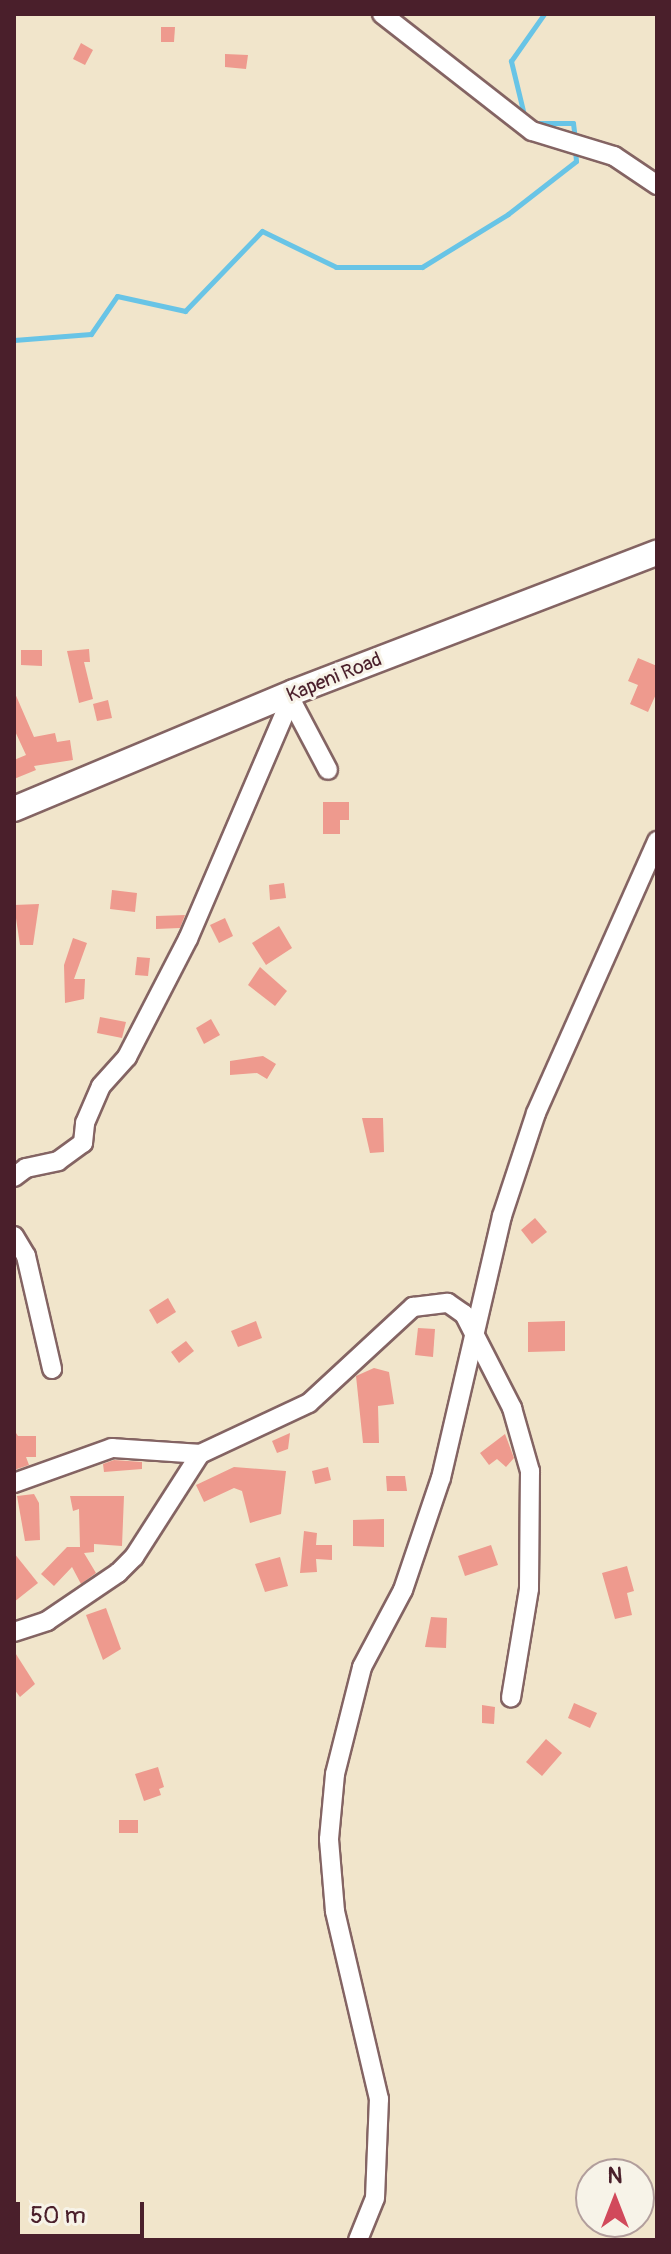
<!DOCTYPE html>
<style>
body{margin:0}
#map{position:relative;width:671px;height:2254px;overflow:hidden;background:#f1e5cb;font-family:Pangolin,sans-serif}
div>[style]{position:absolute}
.stream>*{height:5px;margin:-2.5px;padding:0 2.5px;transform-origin:2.5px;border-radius:2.5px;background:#68c4e6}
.building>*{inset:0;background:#ee9a8e}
.roads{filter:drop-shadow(2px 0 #846463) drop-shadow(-2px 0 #846463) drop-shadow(0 2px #846463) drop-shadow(0 -2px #846463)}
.minor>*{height:18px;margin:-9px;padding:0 9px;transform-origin:9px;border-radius:9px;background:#fff}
.major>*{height:24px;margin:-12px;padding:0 12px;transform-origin:12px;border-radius:12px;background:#fff}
span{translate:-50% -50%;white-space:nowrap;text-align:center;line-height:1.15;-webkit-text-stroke:6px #f7f3e8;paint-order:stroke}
.street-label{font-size:20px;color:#4a1f2b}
.frame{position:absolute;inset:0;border:16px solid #4a1f2b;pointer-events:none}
.north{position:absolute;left:575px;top:2158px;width:80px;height:80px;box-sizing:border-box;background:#f7f3e8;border:2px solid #b29e9c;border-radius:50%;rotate:0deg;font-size:22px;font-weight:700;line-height:32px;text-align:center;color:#4a1f2b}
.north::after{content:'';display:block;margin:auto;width:28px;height:36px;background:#d1495b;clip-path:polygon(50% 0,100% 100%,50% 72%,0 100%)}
.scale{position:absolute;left:16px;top:2202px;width:128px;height:36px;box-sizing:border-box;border:4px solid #4a1f2b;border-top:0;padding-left:10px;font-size:24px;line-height:28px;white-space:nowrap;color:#4a1f2b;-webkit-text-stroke:6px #f7f3e8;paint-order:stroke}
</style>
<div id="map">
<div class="stream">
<i style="left:525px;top:119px;width:60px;rotate:-103.6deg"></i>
<i style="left:511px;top:61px;width:57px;rotate:-54.9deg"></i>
<i style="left:532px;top:123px;width:41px"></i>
<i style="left:573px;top:123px;width:16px;rotate:83deg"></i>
<i style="left:14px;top:340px;width:77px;rotate:-4.5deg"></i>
<i style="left:91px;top:334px;width:46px;rotate:-55.6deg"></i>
<i style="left:117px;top:296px;width:70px;rotate:12.4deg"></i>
<i style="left:185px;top:311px;width:111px;rotate:-46.1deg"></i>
<i style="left:262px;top:231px;width:82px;rotate:25.9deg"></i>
<i style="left:336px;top:267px;width:86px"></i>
<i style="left:422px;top:267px;width:101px;rotate:-31.6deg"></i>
<i style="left:508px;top:214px;width:86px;rotate:-37.9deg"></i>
<i style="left:576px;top:161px;width:12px;rotate:-95deg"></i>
</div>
<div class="building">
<i style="clip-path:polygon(161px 27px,175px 27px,174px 42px,161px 42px)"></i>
<i style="clip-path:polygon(81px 43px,93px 50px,85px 65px,73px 59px)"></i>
<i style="clip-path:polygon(225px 54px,248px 55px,246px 69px,225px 67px)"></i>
<i style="clip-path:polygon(89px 649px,90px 662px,84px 662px,93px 699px,79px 703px,67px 651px)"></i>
<i style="clip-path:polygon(21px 650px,42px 650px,42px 666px,21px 665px)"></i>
<i style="clip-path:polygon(638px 658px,657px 666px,657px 692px,648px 712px,630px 704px,638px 685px,628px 681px)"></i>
<i style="clip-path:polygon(14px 691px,34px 737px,55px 733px,57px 742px,70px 740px,73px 760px,34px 766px,36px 770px,14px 779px,14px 760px,26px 755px,14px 729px)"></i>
<i style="clip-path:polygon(108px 700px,112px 718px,97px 721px,93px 704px)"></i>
<i style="clip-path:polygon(323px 802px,349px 802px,349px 820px,340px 820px,340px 834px,323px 834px)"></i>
<i style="clip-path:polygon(284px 883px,286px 898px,270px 900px,269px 885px)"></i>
<i style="clip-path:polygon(112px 890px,137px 893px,135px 912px,110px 909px)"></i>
<i style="clip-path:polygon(39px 904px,33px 945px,20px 945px,14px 905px)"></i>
<i style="clip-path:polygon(185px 915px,180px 928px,156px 929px,156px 916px)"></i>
<i style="clip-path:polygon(225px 918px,233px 936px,219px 943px,210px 925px)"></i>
<i style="clip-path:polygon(279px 926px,292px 948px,266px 965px,252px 943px)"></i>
<i style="clip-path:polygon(73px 938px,87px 943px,74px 979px,85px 979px,84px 999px,65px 1003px,64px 965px)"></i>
<i style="clip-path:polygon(137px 957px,150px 958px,148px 976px,135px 975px)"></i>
<i style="clip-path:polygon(260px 967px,287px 991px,275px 1006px,248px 985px)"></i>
<i style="clip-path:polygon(100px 1017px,126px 1022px,122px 1038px,97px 1033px)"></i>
<i style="clip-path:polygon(211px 1019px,220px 1035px,204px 1044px,196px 1028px)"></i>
<i style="clip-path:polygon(263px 1056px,276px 1064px,267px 1079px,257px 1073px,230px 1075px,230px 1061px)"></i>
<i style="clip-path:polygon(362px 1118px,383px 1118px,384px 1152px,370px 1153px)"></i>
<i style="clip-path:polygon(535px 1218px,547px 1232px,532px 1244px,521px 1230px)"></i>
<i style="clip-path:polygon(168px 1298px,176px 1312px,157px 1324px,149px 1310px)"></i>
<i style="clip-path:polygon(256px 1321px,262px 1338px,238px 1347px,231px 1331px)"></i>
<i style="clip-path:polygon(565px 1321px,565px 1351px,528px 1352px,528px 1322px)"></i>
<i style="clip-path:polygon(418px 1328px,435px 1329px,433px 1357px,415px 1355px)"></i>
<i style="clip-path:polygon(186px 1341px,194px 1351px,179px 1363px,171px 1352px)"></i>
<i style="clip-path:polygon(374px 1368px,389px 1372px,394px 1404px,378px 1406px,379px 1443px,363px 1443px,356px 1376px)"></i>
<i style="clip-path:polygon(14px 1430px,18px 1436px,36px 1436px,36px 1457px,26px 1457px,29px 1465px,14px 1470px)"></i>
<i style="clip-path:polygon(290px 1433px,288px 1449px,277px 1453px,272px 1441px)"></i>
<i style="clip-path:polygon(505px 1434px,514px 1458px,506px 1467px,497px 1459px,489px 1465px,480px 1453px)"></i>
<i style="clip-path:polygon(114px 1460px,142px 1462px,142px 1469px,104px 1472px,103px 1464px)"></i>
<i style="clip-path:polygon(234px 1467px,286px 1471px,281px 1514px,250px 1523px,242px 1491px,234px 1488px,204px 1502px,196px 1485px)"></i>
<i style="clip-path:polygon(328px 1467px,331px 1480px,315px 1484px,312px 1471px)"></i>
<i style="clip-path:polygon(386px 1476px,405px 1476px,407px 1491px,387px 1491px)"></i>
<i style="clip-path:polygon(34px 1494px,39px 1503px,40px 1540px,25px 1541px,17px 1496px)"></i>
<i style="clip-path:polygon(70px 1496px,124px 1496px,122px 1546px,94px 1544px,94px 1552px,84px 1553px,96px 1573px,81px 1584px,72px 1567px,54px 1586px,41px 1574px,67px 1547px,80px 1547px,79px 1509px,73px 1511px)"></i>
<i style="clip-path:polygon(384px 1519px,384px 1547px,353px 1546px,353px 1520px)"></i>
<i style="clip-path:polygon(304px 1531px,317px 1533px,316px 1545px,332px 1545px,332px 1560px,316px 1559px,317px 1572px,300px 1573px)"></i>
<i style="clip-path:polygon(491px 1545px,498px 1565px,465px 1576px,458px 1556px)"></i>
<i style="clip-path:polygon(14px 1553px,38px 1583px,14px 1602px)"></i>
<i style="clip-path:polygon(280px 1557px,288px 1586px,265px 1592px,255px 1564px)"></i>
<i style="clip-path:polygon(627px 1566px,634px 1591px,627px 1593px,632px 1615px,615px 1619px,602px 1573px)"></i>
<i style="clip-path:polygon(106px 1608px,121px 1649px,103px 1660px,86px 1615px)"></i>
<i style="clip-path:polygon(431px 1617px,447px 1618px,446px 1648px,425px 1647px)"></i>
<i style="clip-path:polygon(14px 1651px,35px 1684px,20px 1697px,14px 1689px)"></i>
<i style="clip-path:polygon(574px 1703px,597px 1713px,590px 1728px,568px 1718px)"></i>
<i style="clip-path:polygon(482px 1705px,495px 1707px,494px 1724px,482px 1723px)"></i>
<i style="clip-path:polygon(546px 1739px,562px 1753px,542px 1776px,526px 1762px)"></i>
<i style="clip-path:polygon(158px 1767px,164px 1787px,159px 1789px,161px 1795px,144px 1801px,135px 1774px)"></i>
<i style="clip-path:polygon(119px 1820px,138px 1820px,138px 1833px,119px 1833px)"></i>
</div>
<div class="roads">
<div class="minor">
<i style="left:382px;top:14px;width:190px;rotate:38deg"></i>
<i style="left:532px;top:131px;width:86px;rotate:17deg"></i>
<i style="left:614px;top:156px;width:52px;rotate:34deg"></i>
<i style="left:291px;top:700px;width:79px;rotate:62.1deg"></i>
<i style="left:14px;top:1177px;width:15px;rotate:-37deg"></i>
<i style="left:26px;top:1168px;width:33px;rotate:-12deg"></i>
<i style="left:58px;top:1161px;width:31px;rotate:-36deg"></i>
<i style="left:83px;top:1143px;width:20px;rotate:-84deg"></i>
<i style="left:85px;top:1123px;width:40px;rotate:-66.6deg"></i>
<i style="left:101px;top:1086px;width:39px;rotate:-48deg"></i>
<i style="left:127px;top:1057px;width:133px;rotate:-62.7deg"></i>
<i style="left:188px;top:939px;width:269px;rotate:-66.8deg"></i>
<i style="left:14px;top:1236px;width:23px;rotate:59deg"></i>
<i style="left:26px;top:1256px;width:116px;rotate:77deg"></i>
<i style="left:14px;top:1483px;width:104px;rotate:-19.7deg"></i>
<i style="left:112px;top:1448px;width:88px;rotate:3.9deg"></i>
<i style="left:14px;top:1632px;width:35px;rotate:-18deg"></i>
<i style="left:47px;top:1621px;width:86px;rotate:-34.1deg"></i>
<i style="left:118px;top:1573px;width:23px;rotate:-45deg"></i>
<i style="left:134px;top:1557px;width:122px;rotate:-57.3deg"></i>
<i style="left:200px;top:1454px;width:120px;rotate:-25.1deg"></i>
<i style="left:309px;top:1403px;width:142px;rotate:-42.7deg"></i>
<i style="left:413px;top:1307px;width:35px;rotate:-7deg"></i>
<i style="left:448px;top:1303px;width:19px;rotate:35deg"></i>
<i style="left:464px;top:1314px;width:106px;rotate:62.9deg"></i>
<i style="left:512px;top:1408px;width:66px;rotate:74.1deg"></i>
<i style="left:530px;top:1471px;width:118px;rotate:90.5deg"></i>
<i style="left:529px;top:1589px;width:110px;rotate:99.4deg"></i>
<i style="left:358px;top:2240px;width:45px;rotate:-68deg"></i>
<i style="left:375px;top:2198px;width:99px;rotate:-87.7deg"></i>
<i style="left:379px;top:2099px;width:193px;rotate:-103.2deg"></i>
<i style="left:335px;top:1911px;width:72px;rotate:-94.8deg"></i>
<i style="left:329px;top:1839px;width:65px;rotate:-84.7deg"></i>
<i style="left:335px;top:1774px;width:110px;rotate:-75.8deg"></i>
<i style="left:362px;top:1667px;width:87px;rotate:-62deg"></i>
<i style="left:403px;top:1590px;width:118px;rotate:-71.3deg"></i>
<i style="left:441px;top:1478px;width:269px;rotate:-76.9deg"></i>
<i style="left:502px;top:1216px;width:108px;rotate:-71.7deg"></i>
<i style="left:536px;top:1113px;width:298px;rotate:-66deg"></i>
</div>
<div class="major">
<i style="left:14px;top:809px;width:303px;rotate:-22.7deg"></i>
<i style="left:294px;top:692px;width:389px;rotate:-21deg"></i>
</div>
</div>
<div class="street-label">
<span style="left:334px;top:677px;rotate:-22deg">Kapeni Road</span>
</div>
<div class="frame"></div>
<div class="north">N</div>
<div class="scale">50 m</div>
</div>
